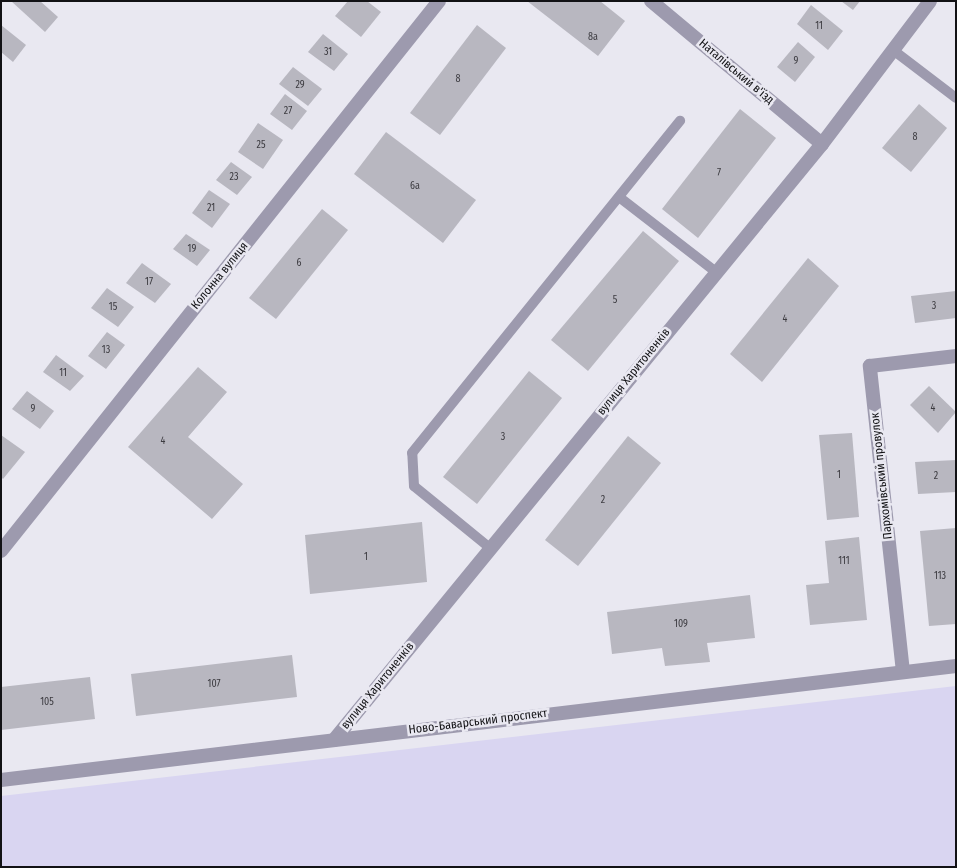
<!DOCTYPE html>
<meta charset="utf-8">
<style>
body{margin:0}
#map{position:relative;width:957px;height:868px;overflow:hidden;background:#e9e8f1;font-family:"Fira Sans Condensed",sans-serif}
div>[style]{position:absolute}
.green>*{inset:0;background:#d9d5f1}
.building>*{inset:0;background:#b8b7c0}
.service>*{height:10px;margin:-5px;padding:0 5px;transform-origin:5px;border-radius:5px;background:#9d9aae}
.minor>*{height:14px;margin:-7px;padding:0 7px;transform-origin:7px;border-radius:7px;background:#9d9aae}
span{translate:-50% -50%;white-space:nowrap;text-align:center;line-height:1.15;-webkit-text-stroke:5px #e9e8f1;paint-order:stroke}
.number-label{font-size:10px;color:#3c3b40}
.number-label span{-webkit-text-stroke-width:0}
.street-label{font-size:12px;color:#121215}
.frame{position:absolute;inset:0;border:2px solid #121215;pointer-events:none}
</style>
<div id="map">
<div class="green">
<i style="clip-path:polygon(956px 686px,956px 866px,1px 867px,1px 796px)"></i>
</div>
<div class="building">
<i style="clip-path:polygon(11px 1px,40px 1px,58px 17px,45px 32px)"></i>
<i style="clip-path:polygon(348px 1px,367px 1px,381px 12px,361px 37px,335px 16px)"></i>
<i style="clip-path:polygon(527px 1px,600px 1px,625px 21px,598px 56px)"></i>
<i style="clip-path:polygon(841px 1px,860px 1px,853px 10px)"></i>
<i style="clip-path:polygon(811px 5px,843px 31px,828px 50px,797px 24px)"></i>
<i style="clip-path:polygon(1px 25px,26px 45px,13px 62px,1px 52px)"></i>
<i style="clip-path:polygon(477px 25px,506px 48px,440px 135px,410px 113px)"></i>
<i style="clip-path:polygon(323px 34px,348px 54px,334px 71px,308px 52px)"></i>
<i style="clip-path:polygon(798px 42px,815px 57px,795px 82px,777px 67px)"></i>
<i style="clip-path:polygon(293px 67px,322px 89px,308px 106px,279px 84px)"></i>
<i style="clip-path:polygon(285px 94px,307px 111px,292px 130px,270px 114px)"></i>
<i style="clip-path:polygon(919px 104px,947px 128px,911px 172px,882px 148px)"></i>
<i style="clip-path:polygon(740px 109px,776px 138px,698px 238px,662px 209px)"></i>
<i style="clip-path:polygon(258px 123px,283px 140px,263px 169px,238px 152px)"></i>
<i style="clip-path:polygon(386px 132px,476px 200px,443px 243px,354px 174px)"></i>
<i style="clip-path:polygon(231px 162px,252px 177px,237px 195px,216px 180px)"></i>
<i style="clip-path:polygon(209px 190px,230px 204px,212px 228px,192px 213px)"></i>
<i style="clip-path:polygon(322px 209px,348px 230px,276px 319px,249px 298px)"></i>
<i style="clip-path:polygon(643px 231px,679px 261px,588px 371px,551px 340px)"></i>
<i style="clip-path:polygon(186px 234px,210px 250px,197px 266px,173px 249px)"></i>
<i style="clip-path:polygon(808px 258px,839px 286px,762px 382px,730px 354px)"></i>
<i style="clip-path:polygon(142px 263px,171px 284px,155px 303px,126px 283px)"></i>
<i style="clip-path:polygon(107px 288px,134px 307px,118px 327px,91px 308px)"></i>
<i style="clip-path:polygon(956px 291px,956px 318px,915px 323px,911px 296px)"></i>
<i style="clip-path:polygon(107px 332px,125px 345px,106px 369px,88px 356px)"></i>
<i style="clip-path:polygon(56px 355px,84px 376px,70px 391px,43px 372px)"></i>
<i style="clip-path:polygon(198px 367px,227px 392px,188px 437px,243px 484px,212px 519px,128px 447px)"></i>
<i style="clip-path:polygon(529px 371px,562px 398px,477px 504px,443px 477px)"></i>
<i style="clip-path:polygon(929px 386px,956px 412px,938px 433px,910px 405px)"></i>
<i style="clip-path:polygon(27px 391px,54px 411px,40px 429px,12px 409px)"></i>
<i style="clip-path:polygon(852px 433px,859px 517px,827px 520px,819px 435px)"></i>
<i style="clip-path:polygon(1px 435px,25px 452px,3px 479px,1px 477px)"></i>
<i style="clip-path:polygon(628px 436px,661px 463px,578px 566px,545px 540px)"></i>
<i style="clip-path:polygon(956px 460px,956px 492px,918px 494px,915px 462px)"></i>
<i style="clip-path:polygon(422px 522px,427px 582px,310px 594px,305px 535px)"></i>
<i style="clip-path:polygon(956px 528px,956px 624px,929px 626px,920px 531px)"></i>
<i style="clip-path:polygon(859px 537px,867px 620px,810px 625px,806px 585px,829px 583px,825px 541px)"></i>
<i style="clip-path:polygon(750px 595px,755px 638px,707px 643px,710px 662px,665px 666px,662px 648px,612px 654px,607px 612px)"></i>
<i style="clip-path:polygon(292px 655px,297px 697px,136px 716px,131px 674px)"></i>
<i style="clip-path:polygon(90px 677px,95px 719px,1px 730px,1px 687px)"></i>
</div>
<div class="service">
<i style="left:893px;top:50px;width:79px;rotate:37.3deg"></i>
<i style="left:619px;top:197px;width:123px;rotate:37.7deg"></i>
<i style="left:490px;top:548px;width:98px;rotate:-140.8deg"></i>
<i style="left:414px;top:486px;width:33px;rotate:-93deg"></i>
<i style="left:412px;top:453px;width:427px;rotate:-51.1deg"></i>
</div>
<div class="minor">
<i style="left:651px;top:1px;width:223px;rotate:39.9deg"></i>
<i style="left:1px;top:551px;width:703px;rotate:-51.47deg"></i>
<i style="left:903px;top:672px;width:308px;rotate:-96.2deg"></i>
<i style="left:870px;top:366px;width:87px;rotate:-6.6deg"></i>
<i style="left:334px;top:740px;width:770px;rotate:-50.69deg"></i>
<i style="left:822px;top:144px;width:179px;rotate:-52.9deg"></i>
<i style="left:1px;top:780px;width:962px;rotate:-6.81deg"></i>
</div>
<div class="number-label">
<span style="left:819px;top:27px">11</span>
<span style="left:593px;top:38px">8а</span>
<span style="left:328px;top:53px">31</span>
<span style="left:796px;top:62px">9</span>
<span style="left:458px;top:80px">8</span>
<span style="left:300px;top:86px">29</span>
<span style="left:288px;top:112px">27</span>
<span style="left:915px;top:138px">8</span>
<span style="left:261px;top:146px">25</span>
<span style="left:719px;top:174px">7</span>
<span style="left:234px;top:178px">23</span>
<span style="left:415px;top:187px">6а</span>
<span style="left:211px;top:209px">21</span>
<span style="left:192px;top:250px">19</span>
<span style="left:299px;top:264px">6</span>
<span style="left:149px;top:283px">17</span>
<span style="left:615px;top:301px">5</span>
<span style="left:934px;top:307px">3</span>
<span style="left:113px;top:308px">15</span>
<span style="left:785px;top:320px">4</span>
<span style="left:106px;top:351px">13</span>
<span style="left:63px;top:374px">11</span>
<span style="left:933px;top:409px">4</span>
<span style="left:33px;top:410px">9</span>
<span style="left:503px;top:438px">3</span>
<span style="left:163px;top:442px">4</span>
<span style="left:839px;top:476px">1</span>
<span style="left:936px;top:477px">2</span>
<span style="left:603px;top:501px">2</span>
<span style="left:366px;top:558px">1</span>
<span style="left:844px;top:562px">111</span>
<span style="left:940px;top:577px">113</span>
<span style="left:681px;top:625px">109</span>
<span style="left:214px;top:685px">107</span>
<span style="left:47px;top:703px">105</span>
</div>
<div class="street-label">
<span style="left:736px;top:72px;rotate:40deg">Наталівський в'їзд</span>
<span style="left:220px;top:276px;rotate:-51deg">Колонна вулиця</span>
<span style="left:634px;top:372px;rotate:-51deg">вулиця Харитоненків</span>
<span style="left:882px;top:476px;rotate:-96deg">Пархомівський провулок</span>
<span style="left:378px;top:686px;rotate:-51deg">вулиця Харитоненків</span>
<span style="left:478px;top:722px;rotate:-7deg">Ново-Баварський проспект</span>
</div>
<div class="frame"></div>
</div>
